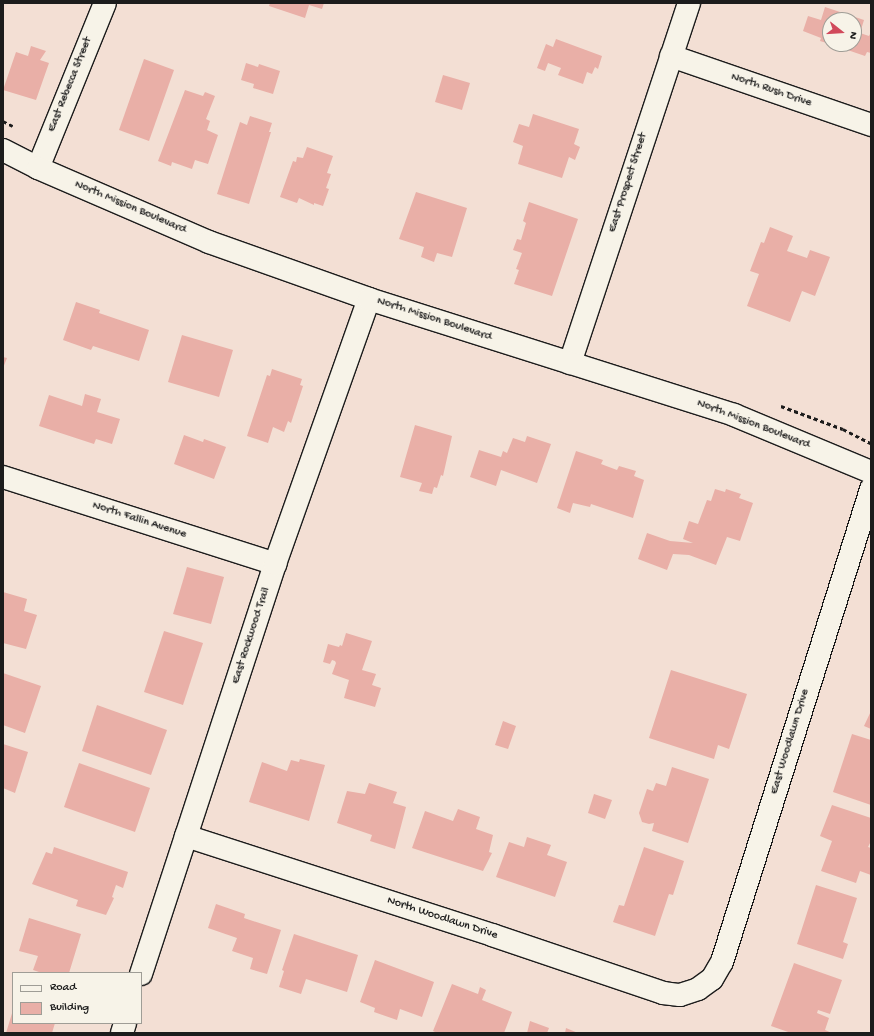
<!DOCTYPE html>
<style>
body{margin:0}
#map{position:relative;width:874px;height:1036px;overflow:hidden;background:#f3dfd4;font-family:"Gochi Hand",sans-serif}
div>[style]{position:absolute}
.building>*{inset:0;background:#e9afa7}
.path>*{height:2.5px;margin-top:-1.25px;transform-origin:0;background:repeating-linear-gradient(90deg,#1c1c1c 0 4px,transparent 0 7px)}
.roads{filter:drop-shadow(1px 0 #1c1c1c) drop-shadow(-1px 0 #1c1c1c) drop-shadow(0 1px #1c1c1c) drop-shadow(0 -1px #1c1c1c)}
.street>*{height:22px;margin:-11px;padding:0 11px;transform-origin:11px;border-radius:11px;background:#f7f3e8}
.secondary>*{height:22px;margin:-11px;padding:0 11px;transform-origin:11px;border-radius:11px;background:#f7f3e8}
span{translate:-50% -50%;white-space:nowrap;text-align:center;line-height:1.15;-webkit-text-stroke:3px #f7f3e8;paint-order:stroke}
.street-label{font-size:12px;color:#1c1c1c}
.frame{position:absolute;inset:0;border:4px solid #1c1c1c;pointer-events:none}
.legend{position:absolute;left:12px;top:972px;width:130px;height:52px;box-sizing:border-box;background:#f7f3e8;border:1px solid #9f9d96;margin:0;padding:5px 7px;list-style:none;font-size:12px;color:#1c1c1c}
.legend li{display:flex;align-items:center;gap:8px;height:20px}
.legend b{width:20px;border:1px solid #9f9d96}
.north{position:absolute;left:822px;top:12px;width:40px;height:40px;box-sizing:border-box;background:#f7f3e8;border:1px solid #9f9d96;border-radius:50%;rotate:107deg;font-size:11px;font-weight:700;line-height:16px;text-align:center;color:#1c1c1c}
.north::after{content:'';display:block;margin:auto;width:14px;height:18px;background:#d1495b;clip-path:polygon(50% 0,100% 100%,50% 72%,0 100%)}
</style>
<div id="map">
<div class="building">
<i style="clip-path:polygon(270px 3px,324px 3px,322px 9px,309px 5px,305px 18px,269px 6px)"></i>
<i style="clip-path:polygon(825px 7px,864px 20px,860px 33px,869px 36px,871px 32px,871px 53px,867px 52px,865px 56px,830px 44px,854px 44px,854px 20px,830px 20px,830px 44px,820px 41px,821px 38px,803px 31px,808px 16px,821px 20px)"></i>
<i style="clip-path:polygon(556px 39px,602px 56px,598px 69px,595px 67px,592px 74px,587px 72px,583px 84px,558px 75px,561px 68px,548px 63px,545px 71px,537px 68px,546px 44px,553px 47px)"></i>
<i style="clip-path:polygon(31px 46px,46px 51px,40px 60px,49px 63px,36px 100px,3px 90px,16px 52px,28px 56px)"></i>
<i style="clip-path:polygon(144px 59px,174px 70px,149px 141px,119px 130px)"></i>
<i style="clip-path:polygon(246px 63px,258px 67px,259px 64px,280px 71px,273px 94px,253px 88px,254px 84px,241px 80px)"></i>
<i style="clip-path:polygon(443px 75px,470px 83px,462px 110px,435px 102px)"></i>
<i style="clip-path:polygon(185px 90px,203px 96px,205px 92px,215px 96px,206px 119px,210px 121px,207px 130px,218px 135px,208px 164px,195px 160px,192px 169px,172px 162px,171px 166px,158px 161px)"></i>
<i style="clip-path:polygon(533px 114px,579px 129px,574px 144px,580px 147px,575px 160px,569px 157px,562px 178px,518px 164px,523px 146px,513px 142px,519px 124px,529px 127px)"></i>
<i style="clip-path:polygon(250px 116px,272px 123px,269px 132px,271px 132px,249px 204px,217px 194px,240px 122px,247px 125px)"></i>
<i style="clip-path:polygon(307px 147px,333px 156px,327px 173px,331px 174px,326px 188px,329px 189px,323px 206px,314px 203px,314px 205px,299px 198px,297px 203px,280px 197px,293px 161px,296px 162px,297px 157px,303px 158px)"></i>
<i style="clip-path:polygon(416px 192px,467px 208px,452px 257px,437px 253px,434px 262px,421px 257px,424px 247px,399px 239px)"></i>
<i style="clip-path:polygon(529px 202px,578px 219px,552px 296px,514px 284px,519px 270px,516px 269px,522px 253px,513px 250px,517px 239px,521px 240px,526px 223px,523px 221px)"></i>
<i style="clip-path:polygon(770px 227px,793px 236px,787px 251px,807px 258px,810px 250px,830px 257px,815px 296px,802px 291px,790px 322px,747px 306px,759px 274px,750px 271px,761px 242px,764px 243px)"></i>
<i style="clip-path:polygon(76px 302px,100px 310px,99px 313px,149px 330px,139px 361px,93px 346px,91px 350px,63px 340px)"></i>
<i style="clip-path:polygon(182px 335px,233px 350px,219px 397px,168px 382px)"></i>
<i style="clip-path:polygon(3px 357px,7px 358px,3px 368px)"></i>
<i style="clip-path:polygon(272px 369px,302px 379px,300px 385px,303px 386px,291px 423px,288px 421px,284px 432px,273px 427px,268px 443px,247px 436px,267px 375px,270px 376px)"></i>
<i style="clip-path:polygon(85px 394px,101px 399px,97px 412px,120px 419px,112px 444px,96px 439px,94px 444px,39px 426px,49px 395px,82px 406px)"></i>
<i style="clip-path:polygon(415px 425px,452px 436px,443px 476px,441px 475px,437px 488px,434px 487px,432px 494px,419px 491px,422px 483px,400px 477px)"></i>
<i style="clip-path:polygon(184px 435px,203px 442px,204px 439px,226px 447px,214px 479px,174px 464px)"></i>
<i style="clip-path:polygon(527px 436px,551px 444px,537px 483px,501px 470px,496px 486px,470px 477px,479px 450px,501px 457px,503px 451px,507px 453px,513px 438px,525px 442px)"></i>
<i style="clip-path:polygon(576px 451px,603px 460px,601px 464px,617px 470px,619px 466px,636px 471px,634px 476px,644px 480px,633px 518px,591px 504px,590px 507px,573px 503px,570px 513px,557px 508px)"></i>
<i style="clip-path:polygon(715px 489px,725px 492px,726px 489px,741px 494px,739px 498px,753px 503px,740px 541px,727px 537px,716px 565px,689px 555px,673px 554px,667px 570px,638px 559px,647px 533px,670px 541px,693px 543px,683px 539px,689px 521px,698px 524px,707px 500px,711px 501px)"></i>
<i style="clip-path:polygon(187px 567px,224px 577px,211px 624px,173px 614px)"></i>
<i style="clip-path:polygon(3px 592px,27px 599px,24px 611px,37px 615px,26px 649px,3px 643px)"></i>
<i style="clip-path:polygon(164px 631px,203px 643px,183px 705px,144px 692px)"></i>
<i style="clip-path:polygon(346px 633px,372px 641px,362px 670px,376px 674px,372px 685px,381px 688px,375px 707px,344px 698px,349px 680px,332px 674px,336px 663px,335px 661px,332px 660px,330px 664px,323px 662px,328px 644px,339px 647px,340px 645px,342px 646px)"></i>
<i style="clip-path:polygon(671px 670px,747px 694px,729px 749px,718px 745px,714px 759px,649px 738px)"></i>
<i style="clip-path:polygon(3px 673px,41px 686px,25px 733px,3px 725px)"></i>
<i style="clip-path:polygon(97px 705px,167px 730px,151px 775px,82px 751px)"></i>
<i style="clip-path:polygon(871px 711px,871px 729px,864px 726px)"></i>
<i style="clip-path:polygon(503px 721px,516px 726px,508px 749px,495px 745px)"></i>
<i style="clip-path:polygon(852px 734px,871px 740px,871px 805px,833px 792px)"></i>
<i style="clip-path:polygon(3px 744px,28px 752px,15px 793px,3px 788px)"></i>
<i style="clip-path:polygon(300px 759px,325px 765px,309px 821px,249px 802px,262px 762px,287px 771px,291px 760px,299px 762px)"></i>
<i style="clip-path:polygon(79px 763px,150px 788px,135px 832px,64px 807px)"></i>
<i style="clip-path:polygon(672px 767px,709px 779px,688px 843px,652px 831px,654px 823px,649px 824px,642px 822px,639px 813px,647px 789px,653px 791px,656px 783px,666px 786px)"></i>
<i style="clip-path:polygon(369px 783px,397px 792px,393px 803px,406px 807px,395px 849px,370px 841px,372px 835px,337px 823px,347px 791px,365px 794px)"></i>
<i style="clip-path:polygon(594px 794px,612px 800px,605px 819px,588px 813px)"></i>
<i style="clip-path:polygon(832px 805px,871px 818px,871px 841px,868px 847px,871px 848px,871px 875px,860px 871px,856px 883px,821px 871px,832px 841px,820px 836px)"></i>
<i style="clip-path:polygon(458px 809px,480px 817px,476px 829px,493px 835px,489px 852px,492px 853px,483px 871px,412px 848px,425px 811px,453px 821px)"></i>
<i style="clip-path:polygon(527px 837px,551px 845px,547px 855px,567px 862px,555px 897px,496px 877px,509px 842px,524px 847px)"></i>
<i style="clip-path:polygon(54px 847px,128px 872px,123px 888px,116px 885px,112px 897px,114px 898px,106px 915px,76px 906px,78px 900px,32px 884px,46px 852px,52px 854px)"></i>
<i style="clip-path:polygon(644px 847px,684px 861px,673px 895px,669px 894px,655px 936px,613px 922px,619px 905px,624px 906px)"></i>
<i style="clip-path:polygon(816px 885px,857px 898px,843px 942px,848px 944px,843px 959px,797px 944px)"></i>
<i style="clip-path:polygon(216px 904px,245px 914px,244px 918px,281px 930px,267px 974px,250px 969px,253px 958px,232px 951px,237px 938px,208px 928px)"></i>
<i style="clip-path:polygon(29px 918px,81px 934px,69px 973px,42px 973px,33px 970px,38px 956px,19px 951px)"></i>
<i style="clip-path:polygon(294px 934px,358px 955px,347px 992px,306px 979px,301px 994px,279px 987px,284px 971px,282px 970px)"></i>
<i style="clip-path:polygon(375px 960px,434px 982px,422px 1017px,400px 1009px,397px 1020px,374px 1012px,375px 1008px,360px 1002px)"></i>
<i style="clip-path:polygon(794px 963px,842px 980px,830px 1014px,818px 1010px,817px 1013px,829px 1018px,825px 1030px,832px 1033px,791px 1033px,771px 1026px)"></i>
<i style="clip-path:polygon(452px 984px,478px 994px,480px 987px,486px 990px,482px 1000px,512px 1012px,504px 1033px,437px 1033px,433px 1031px)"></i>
<i style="clip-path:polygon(13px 1010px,13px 1023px,55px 1023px,52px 1033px,6px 1033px)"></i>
<i style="clip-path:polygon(530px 1021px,549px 1028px,547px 1033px,527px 1033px)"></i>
<i style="clip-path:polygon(566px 1028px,578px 1033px,565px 1033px)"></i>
</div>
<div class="path">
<i style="left:3px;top:121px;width:11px;rotate:27deg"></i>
<i style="left:781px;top:406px;width:66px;rotate:20.4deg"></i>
<i style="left:843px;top:429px;width:31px;rotate:27deg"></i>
</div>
<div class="roads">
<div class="street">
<i style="left:671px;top:56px;width:212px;rotate:19deg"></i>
<i style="left:38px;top:168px;width:178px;rotate:-67.9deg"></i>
<i style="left:570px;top:363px;width:379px;rotate:-71.7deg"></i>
<i style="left:3px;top:477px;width:286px;rotate:17.7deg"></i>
<i style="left:186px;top:836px;width:322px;rotate:17.9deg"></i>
<i style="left:492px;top:935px;width:181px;rotate:18.7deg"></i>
<i style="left:663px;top:993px;width:17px;rotate:7deg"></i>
<i style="left:680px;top:995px;width:19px;rotate:-18deg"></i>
<i style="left:698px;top:989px;width:17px;rotate:-36deg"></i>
<i style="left:712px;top:979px;width:20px;rotate:-60deg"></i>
<i style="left:722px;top:962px;width:497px;rotate:-72.5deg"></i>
<i style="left:141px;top:974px;width:431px;rotate:-71.9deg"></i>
<i style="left:275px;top:564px;width:281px;rotate:-70.5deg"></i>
<i style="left:122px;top:1033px;width:10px;rotate:-73deg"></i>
</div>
<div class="secondary">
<i style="left:3px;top:150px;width:39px;rotate:27deg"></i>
<i style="left:38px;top:168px;width:186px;rotate:23.4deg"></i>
<i style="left:209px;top:242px;width:170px;rotate:19.6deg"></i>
<i style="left:369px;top:299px;width:383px;rotate:17.6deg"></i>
<i style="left:734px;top:415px;width:148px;rotate:22.6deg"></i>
</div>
</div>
<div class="street-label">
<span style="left:71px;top:85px;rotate:-68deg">East Rebecca Street</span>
<span style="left:771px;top:91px;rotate:19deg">North Rush Drive</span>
<span style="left:629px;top:183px;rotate:-72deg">East Prospect Street</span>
<span style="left:130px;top:208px;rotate:23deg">North Mission Boulevard</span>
<span style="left:434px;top:320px;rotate:18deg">North Mission Boulevard</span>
<span style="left:753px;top:425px;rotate:21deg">North Mission Boulevard</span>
<span style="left:139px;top:521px;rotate:18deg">North Fallin Avenue</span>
<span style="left:252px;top:636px;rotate:-72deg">East Rockwood Trail</span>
<span style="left:791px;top:742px;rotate:-73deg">East Woodlawn Drive</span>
<span style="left:442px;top:919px;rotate:18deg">North Woodlawn Drive</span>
</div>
<div class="frame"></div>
<ul class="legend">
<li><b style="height:5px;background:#f7f3e8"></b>Road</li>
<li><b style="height:11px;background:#e9afa7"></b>Building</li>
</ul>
<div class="north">N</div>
</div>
